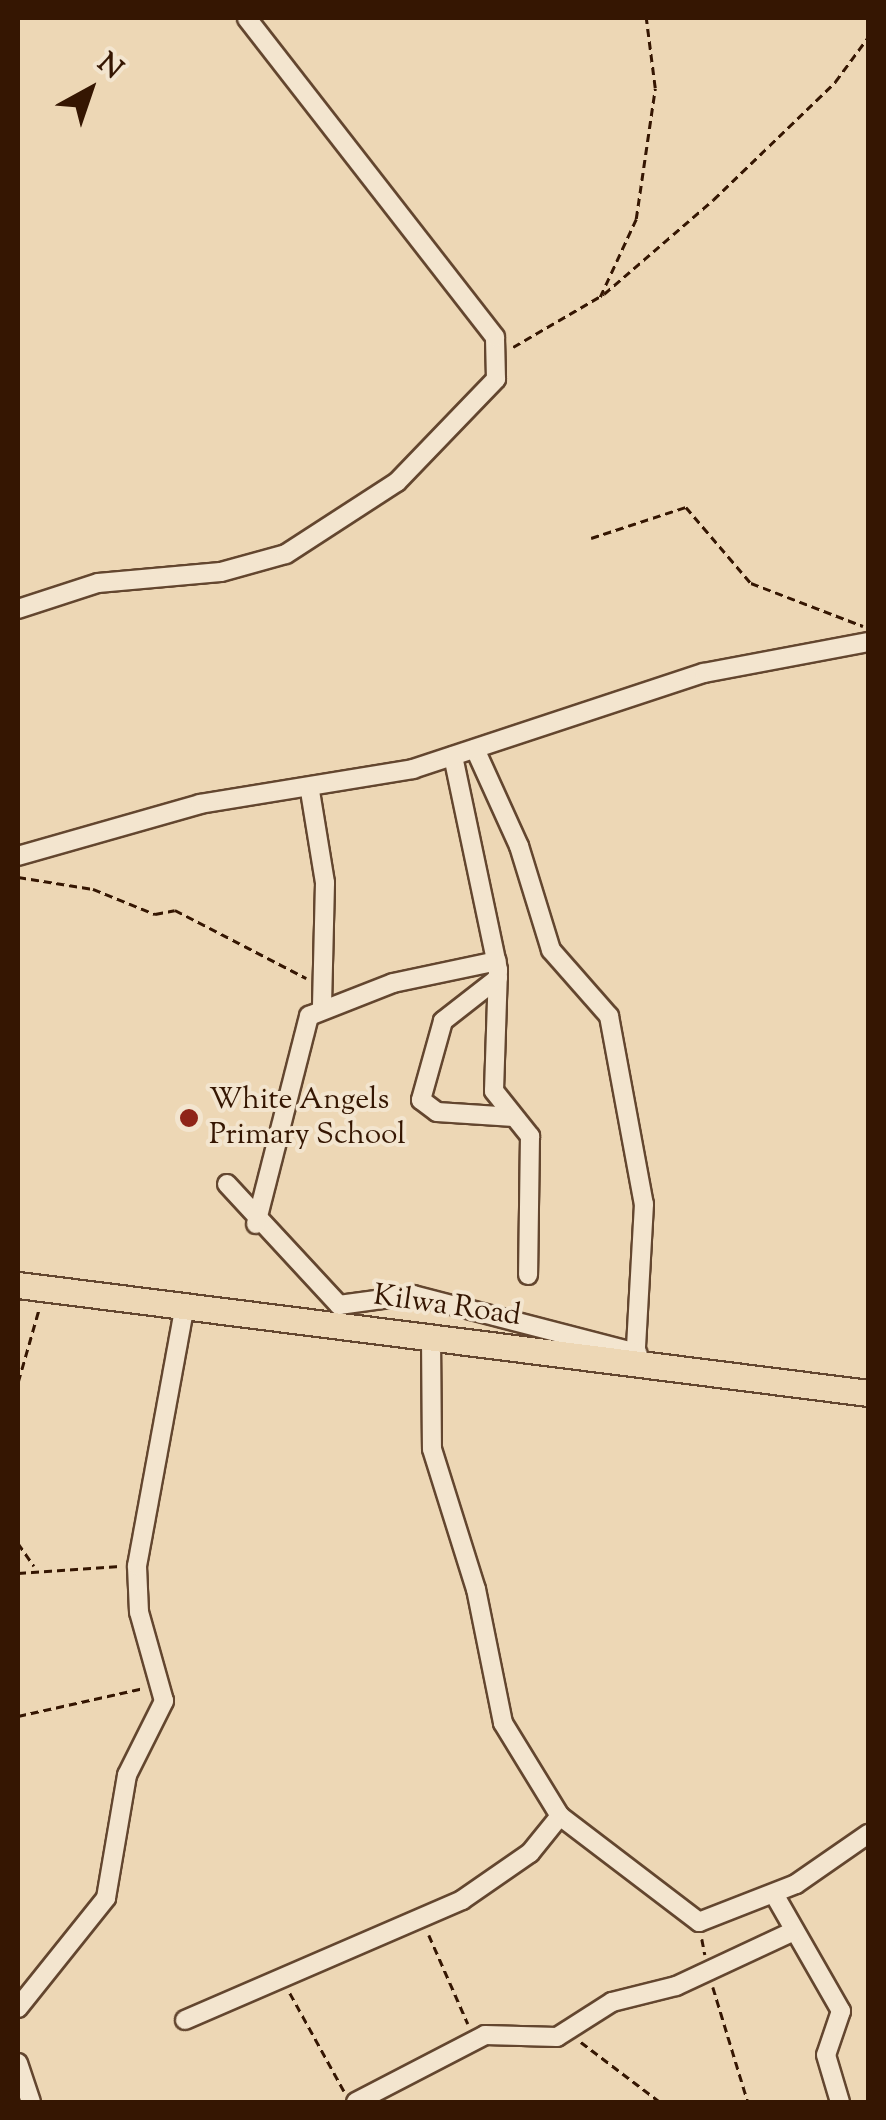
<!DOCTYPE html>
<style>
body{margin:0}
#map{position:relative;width:886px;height:2120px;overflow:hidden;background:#edd7b5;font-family:"Sorts Mill Goudy",serif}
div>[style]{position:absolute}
.path>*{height:2.5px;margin-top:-1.25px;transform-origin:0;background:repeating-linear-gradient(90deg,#351602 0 8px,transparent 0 13px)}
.roads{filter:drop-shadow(2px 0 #63462f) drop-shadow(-2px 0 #63462f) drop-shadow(0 2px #63462f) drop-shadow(0 -2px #63462f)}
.minor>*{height:18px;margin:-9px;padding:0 9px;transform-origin:9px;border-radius:9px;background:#f3e5cf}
.highway>*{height:25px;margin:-12.5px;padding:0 12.5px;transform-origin:12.5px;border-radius:12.5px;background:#edd7b5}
.dots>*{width:28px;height:28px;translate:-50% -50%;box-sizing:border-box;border:5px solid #f3e5cf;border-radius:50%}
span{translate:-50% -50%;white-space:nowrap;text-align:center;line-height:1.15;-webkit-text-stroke:8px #f3e5cf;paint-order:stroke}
.poi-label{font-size:30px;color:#351602}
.left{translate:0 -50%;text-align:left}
.street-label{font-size:30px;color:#351602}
.frame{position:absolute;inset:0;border:20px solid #351602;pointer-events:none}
.north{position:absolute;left:40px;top:40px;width:100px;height:100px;-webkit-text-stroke:8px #f3e5cf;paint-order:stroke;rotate:40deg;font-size:28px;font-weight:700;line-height:40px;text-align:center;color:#351602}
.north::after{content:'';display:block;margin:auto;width:35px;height:45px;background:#351602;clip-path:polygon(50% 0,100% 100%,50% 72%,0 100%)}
</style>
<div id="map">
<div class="path">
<i style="left:600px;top:297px;width:86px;rotate:-65.2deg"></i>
<i style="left:636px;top:219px;width:132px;rotate:-81.7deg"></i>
<i style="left:655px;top:88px;width:71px;rotate:-97.3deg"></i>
<i style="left:513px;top:347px;width:105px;rotate:-30.2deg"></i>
<i style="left:604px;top:294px;width:144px;rotate:-40.8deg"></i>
<i style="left:713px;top:200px;width:170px;rotate:-44deg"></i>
<i style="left:835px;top:82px;width:56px;rotate:-53.7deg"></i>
<i style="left:591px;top:538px;width:100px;rotate:-18.1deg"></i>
<i style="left:686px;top:507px;width:100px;rotate:49.5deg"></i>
<i style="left:751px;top:583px;width:120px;rotate:21deg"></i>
<i style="left:18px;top:877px;width:76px;rotate:9.1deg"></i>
<i style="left:93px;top:889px;width:67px;rotate:22deg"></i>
<i style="left:155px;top:914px;width:20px;rotate:-11deg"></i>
<i style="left:175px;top:910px;width:148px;rotate:27.4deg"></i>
<i style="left:18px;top:1382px;width:76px;rotate:-74deg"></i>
<i style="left:18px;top:1543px;width:28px;rotate:55deg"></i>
<i style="left:18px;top:1573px;width:102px;rotate:-3.9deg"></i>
<i style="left:18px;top:1716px;width:129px;rotate:-12.5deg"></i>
<i style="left:429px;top:1935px;width:97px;rotate:66.3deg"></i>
<i style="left:702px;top:1939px;width:16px;rotate:79deg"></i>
<i style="left:713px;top:1987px;width:120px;rotate:73.1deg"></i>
<i style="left:290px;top:1993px;width:112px;rotate:61.1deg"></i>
<i style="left:581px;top:2042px;width:99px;rotate:37.2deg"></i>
</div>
<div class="roads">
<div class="minor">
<i style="left:18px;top:609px;width:84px;rotate:-18deg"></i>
<i style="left:98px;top:583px;width:123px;rotate:-5.1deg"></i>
<i style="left:221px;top:572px;width:67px;rotate:-15.5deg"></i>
<i style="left:286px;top:554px;width:132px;rotate:-33deg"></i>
<i style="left:397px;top:482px;width:143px;rotate:-46.1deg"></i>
<i style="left:496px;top:379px;width:42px;rotate:-91.4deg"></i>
<i style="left:495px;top:337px;width:404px;rotate:-127.9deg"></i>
<i style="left:475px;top:749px;width:107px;rotate:65.6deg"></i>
<i style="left:519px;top:846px;width:109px;rotate:72.9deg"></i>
<i style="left:551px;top:950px;width:88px;rotate:48.7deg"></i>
<i style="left:609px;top:1016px;width:191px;rotate:79.5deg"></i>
<i style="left:644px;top:1204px;width:160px;rotate:93.2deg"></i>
<i style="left:453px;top:756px;width:219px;rotate:78.1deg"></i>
<i style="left:498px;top:970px;width:121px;rotate:91.9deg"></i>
<i style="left:494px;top:1091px;width:58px;rotate:51.3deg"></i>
<i style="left:530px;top:1136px;width:139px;rotate:90.8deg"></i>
<i style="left:310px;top:791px;width:93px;rotate:80.7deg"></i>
<i style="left:325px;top:883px;width:123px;rotate:91.4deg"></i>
<i style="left:18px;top:856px;width:189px;rotate:-15.9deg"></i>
<i style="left:200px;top:804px;width:216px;rotate:-9.3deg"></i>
<i style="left:413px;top:769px;width:306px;rotate:-18.3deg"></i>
<i style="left:704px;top:673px;width:167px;rotate:-10.7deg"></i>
<i style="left:498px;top:978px;width:70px;rotate:142deg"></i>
<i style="left:443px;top:1021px;width:82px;rotate:105.6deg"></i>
<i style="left:421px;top:1100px;width:20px;rotate:37deg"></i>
<i style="left:437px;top:1112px;width:77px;rotate:3.7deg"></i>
<i style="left:227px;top:1184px;width:165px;rotate:47.2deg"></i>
<i style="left:339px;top:1305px;width:75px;rotate:-7.7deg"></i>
<i style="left:413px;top:1295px;width:232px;rotate:14.5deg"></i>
<i style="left:256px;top:1224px;width:215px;rotate:-75.7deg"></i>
<i style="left:309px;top:1016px;width:90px;rotate:-21.4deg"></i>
<i style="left:393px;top:983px;width:106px;rotate:-11.9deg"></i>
<i style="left:431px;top:1338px;width:111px;rotate:89.5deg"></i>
<i style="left:432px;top:1449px;width:147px;rotate:72.6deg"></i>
<i style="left:476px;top:1589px;width:137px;rotate:78.6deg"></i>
<i style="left:503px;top:1723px;width:109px;rotate:58.5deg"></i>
<i style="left:560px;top:1816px;width:175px;rotate:37.3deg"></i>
<i style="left:699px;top:1922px;width:104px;rotate:-21.4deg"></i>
<i style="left:796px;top:1884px;width:88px;rotate:-34.8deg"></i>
<i style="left:774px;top:1894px;width:135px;rotate:60.2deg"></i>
<i style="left:841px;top:2011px;width:46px;rotate:108.8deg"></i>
<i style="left:826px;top:2055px;width:49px;rotate:73.4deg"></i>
<i style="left:18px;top:2008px;width:141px;rotate:-51.3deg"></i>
<i style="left:106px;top:1898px;width:125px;rotate:-80.3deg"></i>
<i style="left:127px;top:1775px;width:83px;rotate:-63.4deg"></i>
<i style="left:164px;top:1701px;width:92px;rotate:-105.7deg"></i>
<i style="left:139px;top:1612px;width:46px;rotate:-92.5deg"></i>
<i style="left:137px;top:1566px;width:266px;rotate:-79.6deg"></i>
<i style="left:185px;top:2020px;width:302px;rotate:-23.4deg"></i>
<i style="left:462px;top:1900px;width:83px;rotate:-34.7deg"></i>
<i style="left:530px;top:1853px;width:48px;rotate:-51deg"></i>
<i style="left:18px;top:2063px;width:41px;rotate:71.6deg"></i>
<i style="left:356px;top:2102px;width:145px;rotate:-27.4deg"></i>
<i style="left:485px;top:2035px;width:72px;rotate:1.6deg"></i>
<i style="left:557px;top:2037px;width:65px;rotate:-32.5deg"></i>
<i style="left:612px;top:2002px;width:66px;rotate:-14deg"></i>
<i style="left:676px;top:1986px;width:130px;rotate:-25deg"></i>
</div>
<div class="highway">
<i style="left:18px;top:1285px;width:857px;rotate:7.24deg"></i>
</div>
</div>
<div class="dots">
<i style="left:189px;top:1118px;background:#8f2418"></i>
</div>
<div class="poi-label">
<span class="left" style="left:209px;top:1118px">White Angels<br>Primary School</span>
</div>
<div class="street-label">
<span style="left:447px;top:1307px;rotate:8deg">Kilwa Road</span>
</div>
<div class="frame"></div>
<div class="north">N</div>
</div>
